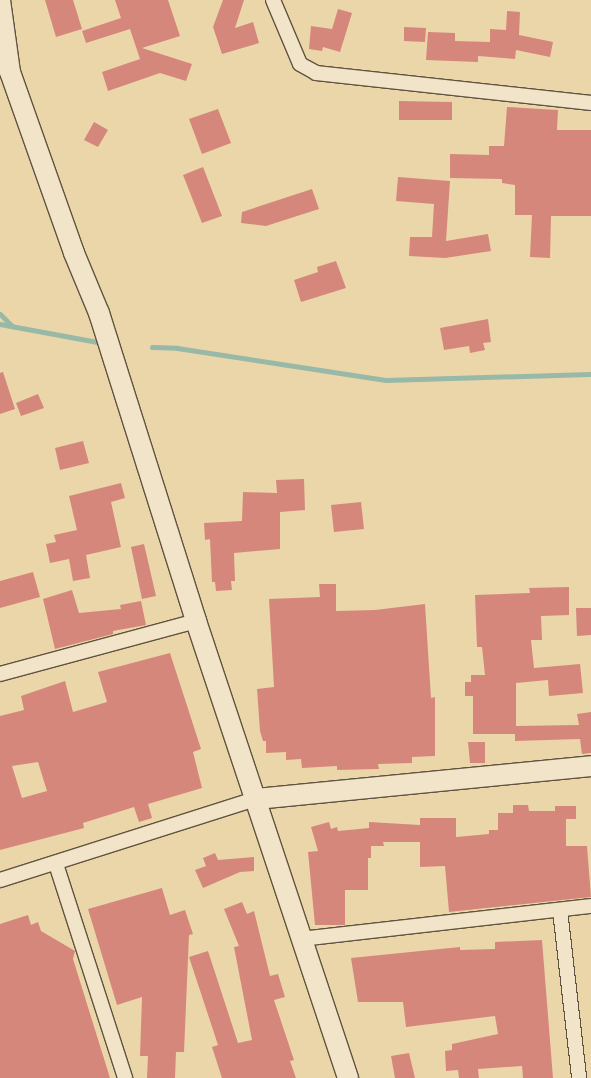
<!DOCTYPE html>
<style>
body{margin:0}
#map{position:relative;width:591px;height:1078px;overflow:hidden;background:#ebd6aa;font-family:"Old Standard TT",serif}
div>[style]{position:absolute}
.stream>*{height:5px;margin:-2.5px;padding:0 2.5px;transform-origin:2.5px;border-radius:2.5px;background:#98b9a8}
.building>*{inset:0;background:#d6877b}
.roads{filter:drop-shadow(1px 0 #60533f) drop-shadow(-1px 0 #60533f) drop-shadow(0 1px #60533f) drop-shadow(0 -1px #60533f)}
.street>*{height:14px;margin:-7px;padding:0 7px;transform-origin:7px;border-radius:7px;background:#f2e4c8}
.secondary>*{height:20px;margin:-10px;padding:0 10px;transform-origin:10px;border-radius:10px;background:#f2e4c8}
span{translate:-50% -50%;white-space:nowrap;text-align:center;line-height:1.15;-webkit-text-stroke:5px #f2e4c8;paint-order:stroke}
</style>
<div id="map">
<div class="stream">
<i style="left:0;top:314px;width:17px;rotate:45deg"></i>
<i style="left:0;top:324px;width:99px;rotate:10.5deg"></i>
<i style="left:152px;top:347px;width:25px;rotate:2deg"></i>
<i style="left:177px;top:348px;width:211px;rotate:8.7deg"></i>
<i style="left:386px;top:380px;width:205px;rotate:-1.7deg"></i>
</div>
<div class="building">
<i style="clip-path:polygon(45px 0,73px 0,82px 29px,56px 37px)"></i>
<i style="clip-path:polygon(115px 0,168px 0,180px 36px,142px 48px,192px 64px,186px 81px,160px 73px,108px 91px,102px 72px,140px 59px,130px 29px,86px 43px,82px 31px,121px 18px)"></i>
<i style="clip-path:polygon(223px 0,244px 0,235px 28px,253px 22px,259px 43px,222px 54px,213px 27px)"></i>
<i style="clip-path:polygon(338px 9px,352px 13px,340px 52px,323px 47px,322px 51px,309px 49px,311px 26px,332px 29px)"></i>
<i style="clip-path:polygon(507px 11px,520px 12px,519px 35px,553px 42px,550px 57px,516px 50px,515px 59px,478px 56px,478px 62px,426px 60px,428px 32px,455px 33px,455px 41px,490px 42px,490px 29px,506px 30px)"></i>
<i style="clip-path:polygon(404px 27px,426px 28px,425px 42px,404px 41px)"></i>
<i style="clip-path:polygon(399px 101px,452px 102px,452px 120px,399px 120px)"></i>
<i style="clip-path:polygon(507px 107px,558px 110px,557px 130px,591px 130px,591px 216px,551px 216px,550px 258px,530px 257px,532px 215px,515px 215px,515px 185px,502px 183px,502px 179px,450px 178px,450px 154px,489px 155px,489px 146px,504px 146px)"></i>
<i style="clip-path:polygon(218px 109px,231px 143px,202px 154px,189px 119px)"></i>
<i style="clip-path:polygon(94px 122px,108px 130px,98px 147px,84px 140px)"></i>
<i style="clip-path:polygon(203px 167px,222px 216px,202px 223px,183px 175px)"></i>
<i style="clip-path:polygon(398px 177px,450px 181px,446px 241px,488px 234px,491px 251px,445px 258px,409px 256px,410px 237px,432px 237px,434px 204px,396px 201px)"></i>
<i style="clip-path:polygon(312px 189px,319px 209px,266px 226px,241px 223px,242px 212px)"></i>
<i style="clip-path:polygon(336px 261px,346px 288px,301px 302px,294px 280px,318px 272px,317px 267px)"></i>
<i style="clip-path:polygon(488px 319px,491px 342px,483px 343px,485px 350px,470px 353px,469px 346px,444px 350px,440px 328px)"></i>
<i style="clip-path:polygon(3px 372px,15px 409px,0 414px,0 373px)"></i>
<i style="clip-path:polygon(38px 394px,44px 408px,21px 416px,16px 403px)"></i>
<i style="clip-path:polygon(83px 441px,89px 463px,60px 470px,55px 448px)"></i>
<i style="clip-path:polygon(304px 479px,305px 510px,280px 512px,280px 549px,234px 553px,235px 581px,231px 581px,232px 590px,216px 591px,215px 582px,212px 582px,210px 539px,205px 540px,204px 523px,242px 521px,243px 492px,277px 493px,276px 480px)"></i>
<i style="clip-path:polygon(121px 483px,125px 498px,111px 502px,121px 547px,86px 555px,90px 578px,73px 581px,69px 559px,50px 563px,46px 544px,56px 542px,54px 535px,77px 530px,69px 496px)"></i>
<i style="clip-path:polygon(361px 502px,364px 529px,334px 532px,331px 505px)"></i>
<i style="clip-path:polygon(144px 544px,156px 596px,142px 599px,131px 547px)"></i>
<i style="clip-path:polygon(33px 572px,40px 597px,0 608px,0 581px)"></i>
<i style="clip-path:polygon(319px 584px,336px 584px,336px 611px,375px 610px,425px 604px,431px 698px,435px 697px,435px 756px,412px 757px,412px 763px,378px 764px,379px 769px,337px 770px,337px 766px,302px 768px,301px 759px,286px 760px,286px 752px,266px 753px,266px 741px,263px 741px,260px 731px,257px 689px,274px 687px,269px 599px,320px 597px)"></i>
<i style="clip-path:polygon(569px 587px,569px 615px,541px 616px,542px 640px,531px 640px,534px 668px,580px 664px,583px 693px,549px 696px,548px 680px,516px 683px,516px 726px,579px 725px,577px 714px,591px 712px,591px 753px,582px 754px,580px 739px,515px 741px,515px 734px,473px 734px,473px 696px,465px 696px,465px 682px,471px 682px,471px 675px,485px 675px,482px 647px,477px 647px,475px 595px,530px 593px,529px 588px)"></i>
<i style="clip-path:polygon(72px 590px,79px 613px,121px 609px,120px 605px,141px 601px,146px 625px,113px 631px,113px 634px,55px 649px,43px 599px)"></i>
<i style="clip-path:polygon(576px 608px,591px 608px,591px 635px,577px 636px)"></i>
<i style="clip-path:polygon(evenodd,170px 653px,201px 749px,193px 752px,202px 788px,148px 804px,152px 818px,139px 822px,134px 807px,83px 823px,84px 828px,0 850px,0 716px,24px 710px,21px 696px,65px 681px,73px 712px,107px 702px,98px 672px,170px 653px,38px 762px,47px 791px,22px 798px,12px 766px,38px 762px)"></i>
<i style="clip-path:polygon(468px 742px,485px 742px,485px 763px,470px 763px)"></i>
<i style="clip-path:polygon(513px 805px,528px 805px,529px 811px,555px 811px,555px 806px,576px 806px,576px 819px,566px 819px,566px 846px,587px 846px,591px 897px,449px 912px,445px 866px,420px 867px,420px 842px,383px 842px,384px 846px,371px 846px,371px 858px,368px 858px,368px 890px,345px 890px,345px 925px,315px 925px,308px 852px,318px 851px,311px 827px,329px 822px,331px 829px,337px 827px,338px 831px,369px 828px,369px 822px,420px 825px,420px 818px,456px 818px,456px 837px,489px 834px,489px 830px,498px 830px,498px 813px,513px 813px)"></i>
<i style="clip-path:polygon(215px 853px,218px 860px,254px 857px,254px 871px,240px 872px,203px 888px,195px 870px,206px 866px,203px 858px)"></i>
<i style="clip-path:polygon(162px 888px,170px 915px,185px 910px,193px 934px,189px 935px,184px 1052px,176px 1052px,175px 1078px,147px 1078px,148px 1056px,140px 1056px,142px 997px,117px 1005px,88px 909px)"></i>
<i style="clip-path:polygon(242px 902px,247px 914px,254px 911px,270px 976px,278px 974px,285px 997px,274px 1000px,294px 1060px,290px 1061px,296px 1078px,222px 1078px,212px 1047px,218px 1045px,189px 957px,208px 951px,238px 1043px,252px 1040px,234px 947px,239px 946px,224px 909px)"></i>
<i style="clip-path:polygon(28px 915px,31px 925px,38px 922px,41px 931px,75px 951px,73px 959px,110px 1078px,0 1078px,0 924px)"></i>
<i style="clip-path:polygon(542px 940px,553px 1078px,523px 1078px,522px 1066px,478px 1069px,479px 1078px,459px 1078px,458px 1070px,446px 1071px,445px 1051px,452px 1050px,452px 1044px,498px 1034px,495px 1016px,406px 1027px,403px 1002px,358px 1002px,351px 958px,460px 947px,460px 950px,495px 949px,495px 942px)"></i>
<i style="clip-path:polygon(409px 1053px,415px 1078px,395px 1078px,391px 1056px)"></i>
</div>
<div class="roads">
<div class="street">
<i style="left:273px;top:0;width:69px;rotate:67.1deg"></i>
<i style="left:300px;top:64px;width:18px;rotate:29deg"></i>
<i style="left:316px;top:73px;width:277px;rotate:6.2deg"></i>
<i style="left:0;top:674px;width:203px;rotate:-15.1deg"></i>
<i style="left:56px;top:864px;width:225px;rotate:72.1deg"></i>
<i style="left:0;top:880px;width:269px;rotate:-17.6deg"></i>
<i style="left:560px;top:910px;width:169px;rotate:83.5deg"></i>
<i style="left:301px;top:939px;width:292px;rotate:-6.5deg"></i>
</div>
<div class="secondary">
<i style="left:0;top:0;width:73px;rotate:82.1deg"></i>
<i style="left:10px;top:72px;width:192px;rotate:70.5deg"></i>
<i style="left:74px;top:253px;width:65px;rotate:67.4deg"></i>
<i style="left:99px;top:313px;width:323px;rotate:72.5deg"></i>
<i style="left:196px;top:621px;width:482px;rotate:71.6deg"></i>
<i style="left:256px;top:799px;width:337px;rotate:-5.6deg"></i>
</div>
</div>
</div>
